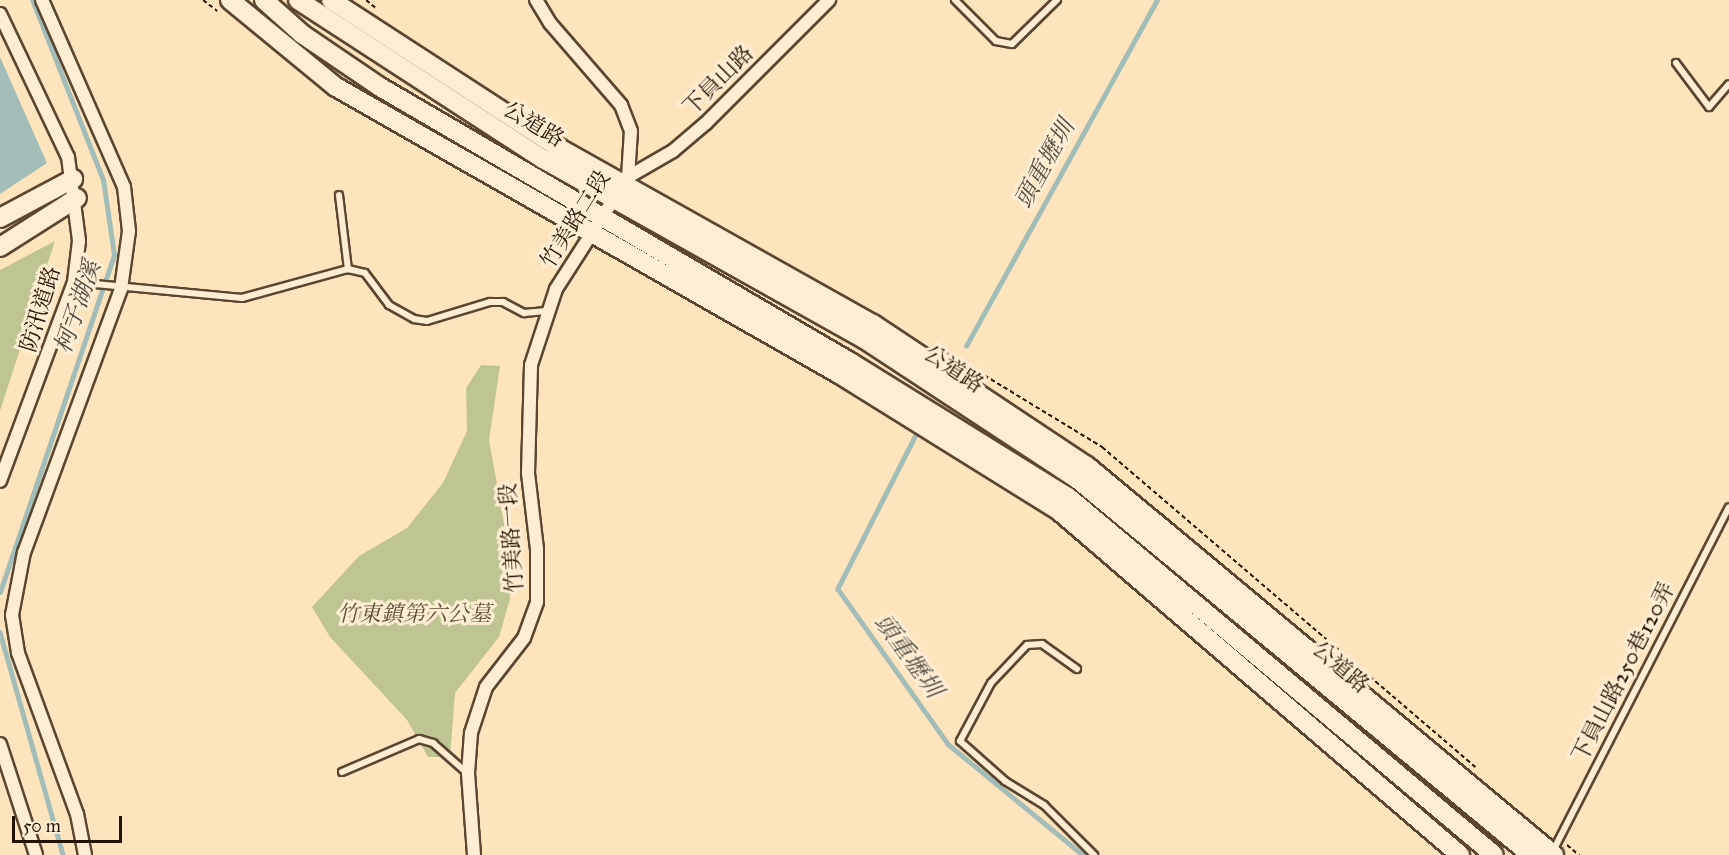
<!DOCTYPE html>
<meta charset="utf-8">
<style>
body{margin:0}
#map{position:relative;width:1729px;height:855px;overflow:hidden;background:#fee4bc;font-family:"IM FELL Great Primer","Noto Serif TC",serif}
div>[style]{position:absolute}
.green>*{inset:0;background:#bec592}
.water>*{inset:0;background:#a2bdb8}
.stream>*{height:4.5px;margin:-2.25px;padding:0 2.25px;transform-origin:2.25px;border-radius:2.25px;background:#a2bdb8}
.path>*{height:2px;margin-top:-1px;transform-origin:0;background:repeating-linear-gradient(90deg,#241203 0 4.5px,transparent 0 7.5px)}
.roads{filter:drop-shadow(2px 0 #5a4631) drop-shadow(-2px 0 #5a4631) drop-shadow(0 2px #5a4631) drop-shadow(0 -2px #5a4631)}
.lane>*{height:6px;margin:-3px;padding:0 3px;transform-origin:3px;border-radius:3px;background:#feedd3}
.street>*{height:12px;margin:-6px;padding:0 6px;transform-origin:6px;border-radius:6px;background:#feedd3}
.secondary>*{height:18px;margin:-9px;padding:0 9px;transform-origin:9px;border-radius:9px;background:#feedd3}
span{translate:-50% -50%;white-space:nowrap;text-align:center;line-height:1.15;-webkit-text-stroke:6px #feedd3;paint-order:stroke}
.street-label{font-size:22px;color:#241203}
.park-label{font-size:22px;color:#5a5135;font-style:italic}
.water-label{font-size:24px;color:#504e42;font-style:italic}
.scale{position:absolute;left:12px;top:816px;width:110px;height:27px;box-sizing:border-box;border:3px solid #241203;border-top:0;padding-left:8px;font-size:18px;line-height:21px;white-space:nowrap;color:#241203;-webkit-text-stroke:4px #feedd3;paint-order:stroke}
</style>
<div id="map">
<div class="green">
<i style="clip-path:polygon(55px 241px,0 411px,0 270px)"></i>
<i style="clip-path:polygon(481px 365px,500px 366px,489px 440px,507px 540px,510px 599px,499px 637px,455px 693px,450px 757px,428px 757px,407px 720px,330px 637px,312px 607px,359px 556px,407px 528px,443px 483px,467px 431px,466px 388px)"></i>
</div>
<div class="water">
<i style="clip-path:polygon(0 57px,47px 163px,0 194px)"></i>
</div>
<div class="stream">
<i style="left:966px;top:346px;width:395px;rotate:-61.1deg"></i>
<i style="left:917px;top:433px;width:175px;rotate:116.9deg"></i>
<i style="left:838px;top:589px;width:190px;rotate:54.6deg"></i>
<i style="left:948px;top:744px;width:175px;rotate:39.4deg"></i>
<i style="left:0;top:592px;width:356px;rotate:-71.3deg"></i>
<i style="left:114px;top:255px;width:76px;rotate:-98.3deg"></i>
<i style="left:103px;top:180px;width:193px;rotate:-111.5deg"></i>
<i style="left:0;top:632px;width:232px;rotate:74.2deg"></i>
</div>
<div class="path">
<i style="left:203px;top:0;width:18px;rotate:38deg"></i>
<i style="left:366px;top:0;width:13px;rotate:39deg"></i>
<i style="left:946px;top:352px;width:183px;rotate:31.3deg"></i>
<i style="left:1102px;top:447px;width:492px;rotate:40.6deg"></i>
<i style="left:1567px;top:845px;width:16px;rotate:40deg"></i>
</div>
<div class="roads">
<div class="lane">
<i style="left:955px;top:0;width:58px;rotate:45deg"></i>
<i style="left:996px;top:41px;width:16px;rotate:11deg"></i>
<i style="left:1012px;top:44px;width:63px;rotate:-44.4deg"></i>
<i style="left:1676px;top:63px;width:55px;rotate:53.1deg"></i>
<i style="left:1709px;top:107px;width:30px;rotate:-49deg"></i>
<i style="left:339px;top:195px;width:75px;rotate:83.1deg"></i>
<i style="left:74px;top:282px;width:169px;rotate:5.4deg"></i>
<i style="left:242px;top:298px;width:110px;rotate:-15.3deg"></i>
<i style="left:348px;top:269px;width:17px;rotate:13deg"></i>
<i style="left:365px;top:273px;width:40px;rotate:53deg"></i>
<i style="left:389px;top:305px;width:29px;rotate:29deg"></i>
<i style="left:414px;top:319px;width:13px;rotate:9deg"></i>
<i style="left:427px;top:321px;width:66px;rotate:-16.8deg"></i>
<i style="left:490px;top:302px;width:13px"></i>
<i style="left:503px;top:302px;width:24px;rotate:28deg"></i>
<i style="left:524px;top:313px;width:22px;rotate:-5deg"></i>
<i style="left:1077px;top:669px;width:43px;rotate:-144.5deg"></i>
<i style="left:1042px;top:644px;width:15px;rotate:176deg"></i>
<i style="left:1027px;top:645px;width:52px;rotate:133.5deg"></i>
<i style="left:991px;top:683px;width:66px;rotate:118.1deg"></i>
<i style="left:960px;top:741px;width:60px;rotate:41.6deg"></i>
<i style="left:1005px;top:781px;width:46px;rotate:31.6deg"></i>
<i style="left:1044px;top:805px;width:71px;rotate:45deg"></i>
<i style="left:342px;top:772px;width:84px;rotate:-23.2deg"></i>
<i style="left:419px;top:739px;width:15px;rotate:16deg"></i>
<i style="left:433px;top:743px;width:45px;rotate:41.4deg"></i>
<i style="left:1553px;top:851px;width:386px;rotate:-62.9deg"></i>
</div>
<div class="street">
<i style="left:42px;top:0;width:204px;rotate:66.3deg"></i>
<i style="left:124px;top:187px;width:44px;rotate:83.5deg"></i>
<i style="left:129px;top:231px;width:59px;rotate:97.9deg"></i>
<i style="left:121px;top:289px;width:280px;rotate:110.2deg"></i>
<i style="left:24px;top:552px;width:64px;rotate:100.8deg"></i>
<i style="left:12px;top:615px;width:38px;rotate:81deg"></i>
<i style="left:18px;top:653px;width:171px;rotate:69.9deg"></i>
<i style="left:77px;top:814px;width:42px;rotate:79deg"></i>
<i style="left:0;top:14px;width:158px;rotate:64.6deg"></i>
<i style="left:68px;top:157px;width:85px;rotate:82.5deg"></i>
<i style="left:79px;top:241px;width:41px;rotate:97deg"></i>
<i style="left:74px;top:282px;width:212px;rotate:110.4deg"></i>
<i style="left:628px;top:177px;width:52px;rotate:-30deg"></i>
<i style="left:673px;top:151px;width:43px;rotate:-40.3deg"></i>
<i style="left:706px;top:123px;width:174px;rotate:-45deg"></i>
<i style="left:0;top:744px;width:117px;rotate:72deg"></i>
<i style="left:474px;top:855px;width:82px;rotate:-94.2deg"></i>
<i style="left:468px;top:773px;width:40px;rotate:-85.7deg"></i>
<i style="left:471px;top:733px;width:48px;rotate:-71.9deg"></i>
<i style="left:486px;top:687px;width:62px;rotate:-52.2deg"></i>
<i style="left:524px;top:638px;width:38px;rotate:-70deg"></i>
<i style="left:537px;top:602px;width:53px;rotate:-90deg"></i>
<i style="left:537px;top:549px;width:77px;rotate:-96.8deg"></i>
<i style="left:528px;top:473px;width:108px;rotate:-88.4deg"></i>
<i style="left:531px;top:365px;width:80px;rotate:-71.8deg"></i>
<i style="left:556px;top:289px;width:133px;rotate:-57.3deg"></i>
<i style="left:628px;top:177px;width:46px;rotate:-86.3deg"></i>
<i style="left:631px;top:131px;width:28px;rotate:-111deg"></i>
<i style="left:621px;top:105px;width:108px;rotate:-130.9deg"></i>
<i style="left:550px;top:23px;width:27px;rotate:-121deg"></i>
</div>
<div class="secondary">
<i style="left:230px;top:0;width:137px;rotate:39.4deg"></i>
<i style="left:336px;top:87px;width:581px;rotate:29.7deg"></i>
<i style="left:841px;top:375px;width:256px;rotate:31.9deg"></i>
<i style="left:1058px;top:510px;width:530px;rotate:40.64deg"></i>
<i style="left:264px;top:0;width:51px;rotate:41.8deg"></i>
<i style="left:302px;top:34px;width:94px;rotate:34.2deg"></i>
<i style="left:380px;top:87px;width:545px;rotate:30.33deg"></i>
<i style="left:850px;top:362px;width:256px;rotate:31.8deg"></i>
<i style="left:1068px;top:497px;width:556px;rotate:40.04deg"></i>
<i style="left:298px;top:0;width:292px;rotate:33deg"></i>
<i style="left:543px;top:159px;width:368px;rotate:29.3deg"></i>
<i style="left:864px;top:339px;width:254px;rotate:33.3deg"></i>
<i style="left:1076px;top:478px;width:591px;rotate:39.64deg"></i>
<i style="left:331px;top:0;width:272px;rotate:33deg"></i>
<i style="left:559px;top:148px;width:360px;rotate:29.3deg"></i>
<i style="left:873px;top:324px;width:257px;rotate:33.6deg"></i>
<i style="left:1087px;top:466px;width:608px;rotate:39.79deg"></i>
<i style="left:0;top:218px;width:83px;rotate:-28.1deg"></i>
<i style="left:0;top:247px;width:91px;rotate:-32.5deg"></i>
</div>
</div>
<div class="street-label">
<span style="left:718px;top:80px;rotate:-45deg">下員山路</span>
<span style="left:534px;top:124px;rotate:31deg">公道路</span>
<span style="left:575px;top:219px;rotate:-58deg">竹美路二段</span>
<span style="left:40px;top:309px;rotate:-73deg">防汛道路</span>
<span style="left:954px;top:369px;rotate:33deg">公道路</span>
<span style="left:511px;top:538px;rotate:-94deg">竹美路一段</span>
<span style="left:1341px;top:667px;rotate:40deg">公道路</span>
<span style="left:1623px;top:672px;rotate:-63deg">下員山路250巷120弄</span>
</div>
<div class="park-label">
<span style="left:414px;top:614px">竹東鎮第六公墓</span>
</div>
<div class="water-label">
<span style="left:1045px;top:164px;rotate:-61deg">頭重壢圳</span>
<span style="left:78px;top:307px;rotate:-71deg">柯子湖溪</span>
<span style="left:908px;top:656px;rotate:54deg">頭重壢圳</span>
</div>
<div class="scale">50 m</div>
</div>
